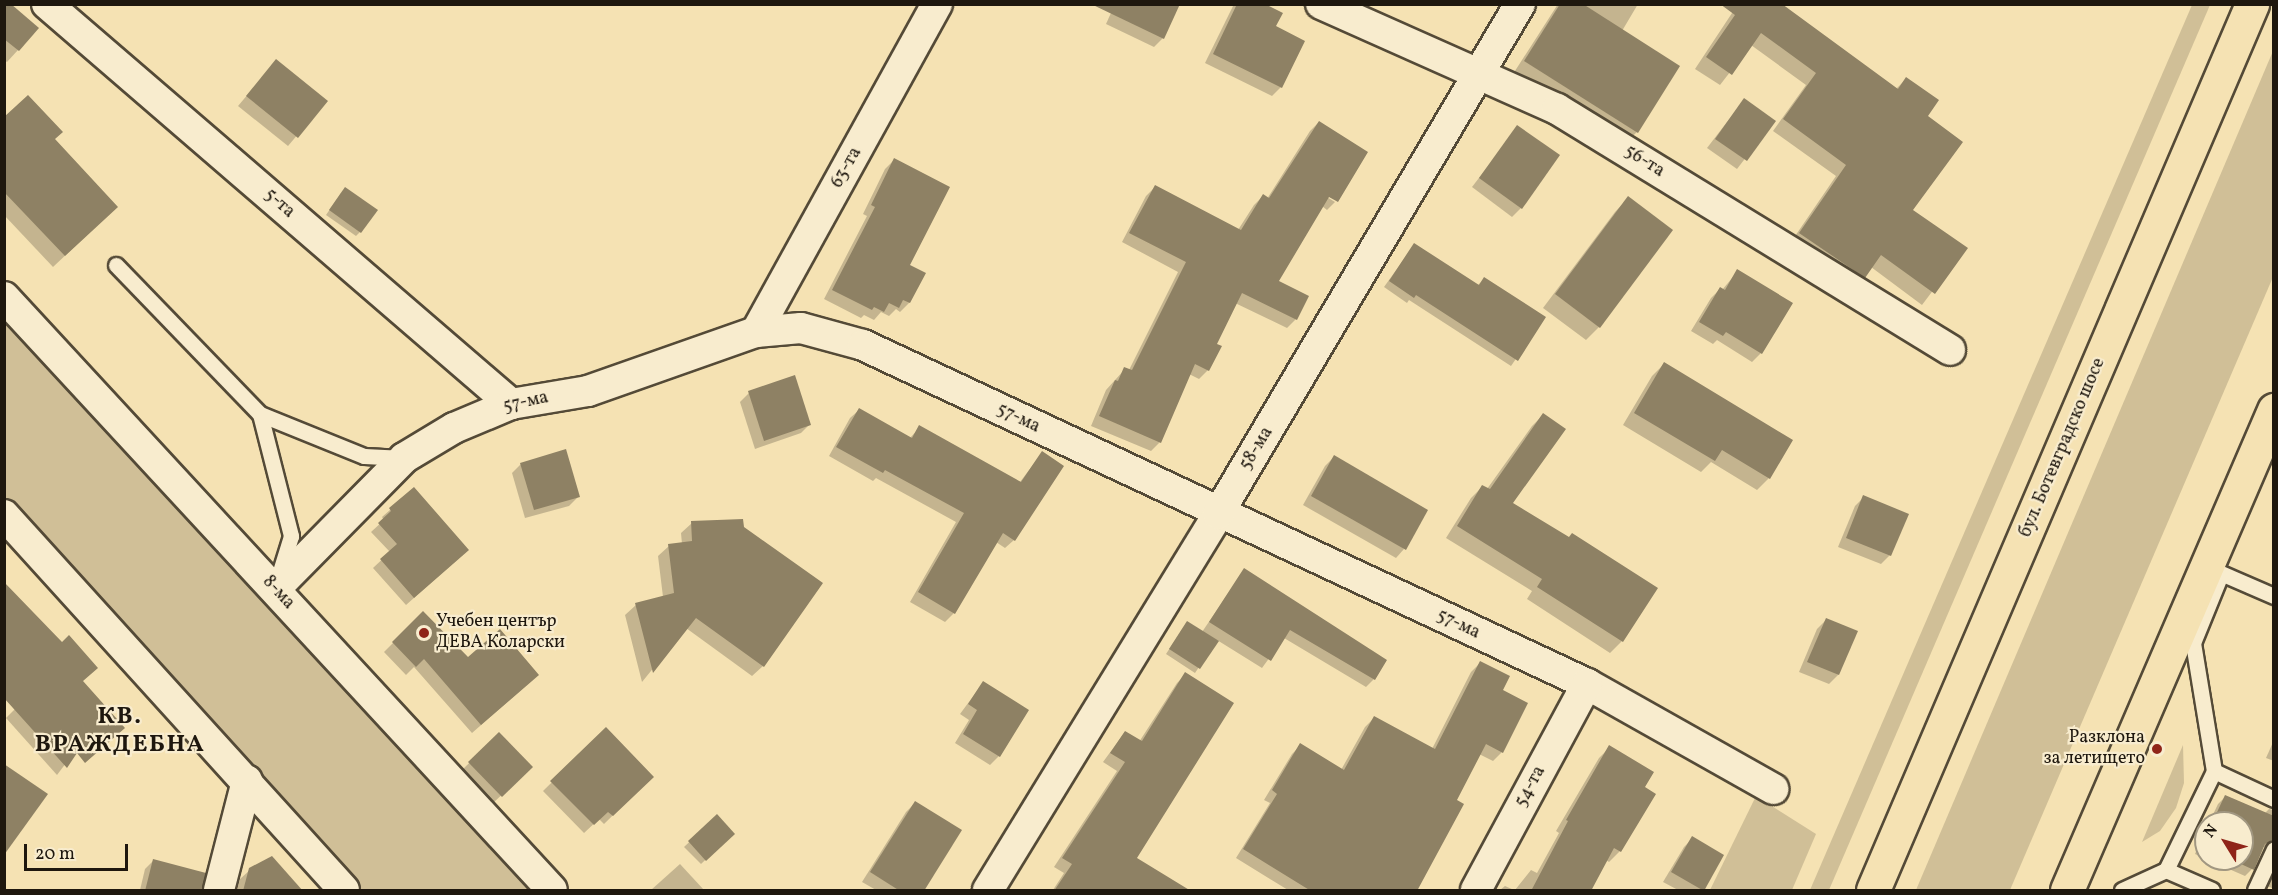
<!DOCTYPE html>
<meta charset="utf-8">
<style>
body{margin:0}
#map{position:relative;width:2278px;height:895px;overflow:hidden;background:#f5e2b3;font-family:Vollkorn,serif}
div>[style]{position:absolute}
.green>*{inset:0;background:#d0bf97}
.shadow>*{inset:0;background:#0003}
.building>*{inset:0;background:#8e8164}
.roads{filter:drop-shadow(2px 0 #544a37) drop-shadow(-2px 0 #544a37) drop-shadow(0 2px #544a37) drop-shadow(0 -2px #544a37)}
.lane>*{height:15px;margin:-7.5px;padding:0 7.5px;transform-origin:7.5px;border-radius:7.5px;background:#f8ecce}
.street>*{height:30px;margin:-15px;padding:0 15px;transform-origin:15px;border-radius:15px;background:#f8ecce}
.primary>*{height:33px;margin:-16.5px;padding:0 16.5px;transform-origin:16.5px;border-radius:16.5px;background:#f5e2b3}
.dots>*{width:16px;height:16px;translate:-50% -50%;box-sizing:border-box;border:3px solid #f8ecce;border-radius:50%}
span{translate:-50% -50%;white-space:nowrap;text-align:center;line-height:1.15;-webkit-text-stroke:4.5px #f8ecce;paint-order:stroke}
.street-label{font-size:18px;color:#1e170e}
.poi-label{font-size:18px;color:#1e170e}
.left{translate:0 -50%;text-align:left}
.right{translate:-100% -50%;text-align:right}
.district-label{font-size:24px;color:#1e170e;font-weight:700;letter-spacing:1.5px}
.frame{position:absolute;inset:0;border:6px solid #1e170e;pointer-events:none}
.north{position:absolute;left:2194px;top:811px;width:60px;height:60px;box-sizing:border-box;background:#f8ecce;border:2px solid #a19781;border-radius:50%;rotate:307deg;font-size:16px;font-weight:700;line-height:24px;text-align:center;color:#1e170e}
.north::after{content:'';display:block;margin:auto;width:21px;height:27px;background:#8f2418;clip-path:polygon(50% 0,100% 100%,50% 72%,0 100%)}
.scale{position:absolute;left:24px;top:844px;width:104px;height:27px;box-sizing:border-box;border:3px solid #1e170e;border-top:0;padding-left:8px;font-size:18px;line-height:21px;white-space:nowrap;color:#1e170e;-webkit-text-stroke:4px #f8ecce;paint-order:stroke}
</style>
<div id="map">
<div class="green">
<i style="clip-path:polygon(2192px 5px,2210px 5px,1829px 890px,1810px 890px)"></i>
<i style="clip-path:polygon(2273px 51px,2273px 277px,2010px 890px,1916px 890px)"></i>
<i style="clip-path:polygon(5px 297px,552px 890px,344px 890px,5px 515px)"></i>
<i style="clip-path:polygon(2183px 745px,2184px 783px,2176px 808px,2160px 831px,2142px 842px)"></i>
<i style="clip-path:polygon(1756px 796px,1816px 834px,1792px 890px,1710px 890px)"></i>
</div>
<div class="shadow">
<i style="clip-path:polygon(4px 4px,18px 50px,7px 62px,4px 60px)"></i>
<i style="clip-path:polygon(1115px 4px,1163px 38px,1154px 47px,1106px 24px)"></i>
<i style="clip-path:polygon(1234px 4px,1262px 4px,1274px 27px,1281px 87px,1272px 96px,1205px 63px)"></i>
<i style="clip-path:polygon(1558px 4px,1638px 4px,1622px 31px,1637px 132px,1624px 144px,1513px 74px)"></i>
<i style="clip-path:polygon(1738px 4px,1896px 89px,1906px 79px,1926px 116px,1911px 210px,1965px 248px,1922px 305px,1871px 267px,1853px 288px,1789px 245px,1836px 176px,1773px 131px,1806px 85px,1751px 45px,1720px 85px,1695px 69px)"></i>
<i style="clip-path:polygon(276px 61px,326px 101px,288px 146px,238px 106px)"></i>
<i style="clip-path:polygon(1744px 100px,1774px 121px,1737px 169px,1707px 148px)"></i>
<i style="clip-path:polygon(4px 119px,53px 139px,105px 218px,53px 267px,4px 215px)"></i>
<i style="clip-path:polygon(1319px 122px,1336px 199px,1322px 194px,1335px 202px,1327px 210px,1322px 206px,1276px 281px,1296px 319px,1287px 328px,1235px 303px,1215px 345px,1208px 370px,1199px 379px,1189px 374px,1160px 442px,1151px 451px,1091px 426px,1106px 390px,1125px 369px,1129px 370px,1178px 272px,1122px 242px,1146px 196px,1155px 187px,1238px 230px,1254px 205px,1263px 196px,1267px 199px,1310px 131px)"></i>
<i style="clip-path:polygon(1518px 127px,1521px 208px,1512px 217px,1472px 187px)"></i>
<i style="clip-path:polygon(894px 160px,908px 265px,924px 273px,909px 303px,900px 312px,896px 309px,889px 316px,881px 312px,874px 320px,864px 315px,861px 318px,824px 299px,867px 216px,863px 214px,885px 169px)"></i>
<i style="clip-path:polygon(341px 193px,360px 232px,356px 236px,326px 215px)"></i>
<i style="clip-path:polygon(1628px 198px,1599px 327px,1586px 340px,1543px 308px,1615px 212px)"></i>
<i style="clip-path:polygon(1414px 245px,1477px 286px,1484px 279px,1544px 318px,1511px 366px,1409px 300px,1407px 303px,1384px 287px)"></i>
<i style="clip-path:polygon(1738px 271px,1761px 353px,1752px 362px,1717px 340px,1713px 344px,1691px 331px,1711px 298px,1720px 289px,1722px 290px)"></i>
<i style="clip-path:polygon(1664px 364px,1769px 478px,1757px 490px,1711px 462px,1701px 472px,1623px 425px,1652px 376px)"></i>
<i style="clip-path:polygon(749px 393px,810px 424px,801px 433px,755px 449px,740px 402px)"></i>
<i style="clip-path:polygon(859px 410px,910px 438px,920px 427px,1020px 482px,1042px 453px,1014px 540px,1005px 548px,996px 542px,954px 613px,945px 622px,910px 602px,956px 522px,876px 478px,873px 481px,829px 456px,850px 418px)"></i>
<i style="clip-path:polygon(1543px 415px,1511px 504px,1656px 589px,1622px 641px,1610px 653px,1527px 599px,1532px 591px,1446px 538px,1471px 498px,1483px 486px,1487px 489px,1532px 426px)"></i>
<i style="clip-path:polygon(1334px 457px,1404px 549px,1396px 558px,1303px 505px,1325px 466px)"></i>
<i style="clip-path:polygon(521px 464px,578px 497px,569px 506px,525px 518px,512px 473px)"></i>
<i style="clip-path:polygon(414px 489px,459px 558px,406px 605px,373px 568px,390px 552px,371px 532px,384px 520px,382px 517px)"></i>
<i style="clip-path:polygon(1864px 497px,1890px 555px,1881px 564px,1838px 547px,1855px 506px)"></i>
<i style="clip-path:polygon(692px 523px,763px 666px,752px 676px,686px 628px,642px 682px,625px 615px,636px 605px,663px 597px,658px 556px,669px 546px,682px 544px,681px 533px)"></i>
<i style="clip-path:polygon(1244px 570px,1385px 661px,1374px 679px,1366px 687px,1284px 638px,1262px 668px,1217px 640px,1195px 673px,1166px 654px,1187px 622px,1202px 632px)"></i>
<i style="clip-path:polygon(423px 613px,468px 659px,529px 683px,472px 733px,414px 667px,406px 675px,384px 652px)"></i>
<i style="clip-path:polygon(1826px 620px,1838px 675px,1829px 684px,1799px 672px,1817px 629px)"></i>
<i style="clip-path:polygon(1480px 663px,1501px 691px,1502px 752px,1493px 761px,1479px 754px,1393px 890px,1288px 890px,1236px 858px,1270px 803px,1264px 800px,1292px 754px,1301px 745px,1341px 770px,1365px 727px,1374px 718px,1432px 749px,1471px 672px)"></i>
<i style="clip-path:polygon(1186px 674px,1135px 858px,1188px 890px,1053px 890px,1064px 873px,1054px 867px,1117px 771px,1103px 762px,1125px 732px,1139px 742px,1177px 683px)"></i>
<i style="clip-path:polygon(81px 682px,106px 710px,57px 775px,6px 718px,15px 709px)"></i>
<i style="clip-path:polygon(983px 683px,999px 756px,990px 765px,955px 743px,969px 720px,960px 714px)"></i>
<i style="clip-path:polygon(606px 729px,652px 777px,604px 824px,599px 819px,584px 833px,543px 791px)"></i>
<i style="clip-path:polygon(499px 734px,531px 767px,492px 804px,460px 772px)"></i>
<i style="clip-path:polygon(2274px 740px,2274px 761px,2266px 758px)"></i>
<i style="clip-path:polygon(1610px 747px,1643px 788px,1620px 851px,1609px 862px,1606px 860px,1589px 890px,1515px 890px,1531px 870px,1537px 873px,1559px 833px,1556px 831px,1599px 758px)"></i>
<i style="clip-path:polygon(2225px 797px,2264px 814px,2269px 809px,2274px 810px,2274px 852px,2270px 847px,2262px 847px,2252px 869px,2245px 876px,2206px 859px,2242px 859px,2242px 823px,2209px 823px,2218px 804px)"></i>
<i style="clip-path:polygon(915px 803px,923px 890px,876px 890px,862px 882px,906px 812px)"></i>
<i style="clip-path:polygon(716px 817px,733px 834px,701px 864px,684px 847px)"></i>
<i style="clip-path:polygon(2206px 830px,2206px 859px,2195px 854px)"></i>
<i style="clip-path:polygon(1693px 838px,1722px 855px,1702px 890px,1678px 890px,1663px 882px,1684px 847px)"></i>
<i style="clip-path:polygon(153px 861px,189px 890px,140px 890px,145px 869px)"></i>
<i style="clip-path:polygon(680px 864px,704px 890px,651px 890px)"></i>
<i style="clip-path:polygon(2274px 865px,2274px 889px,2265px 885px)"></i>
<i style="clip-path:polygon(250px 870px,301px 890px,237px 890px,240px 879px)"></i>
<i style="clip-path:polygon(1505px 886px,1514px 890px,1500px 890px)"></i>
</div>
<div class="building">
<i style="clip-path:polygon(4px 4px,11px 4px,39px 28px,19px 51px,4px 39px)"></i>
<i style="clip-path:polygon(1091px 4px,1180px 4px,1164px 39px)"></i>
<i style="clip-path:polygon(1237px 4px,1265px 4px,1283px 13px,1276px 26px,1305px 41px,1282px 88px,1213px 54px)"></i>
<i style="clip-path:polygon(1560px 4px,1583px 4px,1680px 66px,1638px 133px,1524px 61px)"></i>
<i style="clip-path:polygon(1720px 4px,1782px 4px,1898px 89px,1906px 77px,1939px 100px,1928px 116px,1963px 142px,1913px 210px,1968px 248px,1935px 294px,1881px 255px,1865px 278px,1799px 233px,1846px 165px,1783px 119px,1816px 73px,1761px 33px,1732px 75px,1706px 57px,1735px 15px)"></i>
<i style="clip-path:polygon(276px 59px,328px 101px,298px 138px,246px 96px)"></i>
<i style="clip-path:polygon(28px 95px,63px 132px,55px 139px,118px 207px,65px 256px,4px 192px,4px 117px)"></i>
<i style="clip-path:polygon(1744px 98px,1776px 121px,1747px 161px,1715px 139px)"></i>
<i style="clip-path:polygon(1319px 121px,1368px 152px,1338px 202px,1329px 197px,1279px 281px,1309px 296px,1297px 320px,1242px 293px,1217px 344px,1222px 346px,1209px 371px,1195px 364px,1161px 443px,1099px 416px,1115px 380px,1118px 381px,1124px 367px,1132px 370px,1186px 262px,1129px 233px,1155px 185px,1241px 230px,1263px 194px,1269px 198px)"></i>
<i style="clip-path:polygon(1517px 125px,1560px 155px,1522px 209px,1479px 178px)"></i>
<i style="clip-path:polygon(894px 158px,950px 187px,910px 265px,926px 273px,910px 303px,903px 300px,899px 308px,889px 303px,884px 312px,874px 307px,872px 310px,832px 290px,875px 207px,871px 205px)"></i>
<i style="clip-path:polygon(345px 187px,378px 210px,361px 233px,329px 210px)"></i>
<i style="clip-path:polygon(1628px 196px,1673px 230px,1600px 328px,1555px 294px)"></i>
<i style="clip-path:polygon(1414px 243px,1479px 285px,1484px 277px,1546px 317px,1518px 361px,1416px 295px,1414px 298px,1389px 281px)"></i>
<i style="clip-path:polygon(1737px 269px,1793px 303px,1762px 354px,1726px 332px,1723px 336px,1699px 322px,1720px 287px,1725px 290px)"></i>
<i style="clip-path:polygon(1664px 362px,1793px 440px,1770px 479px,1722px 450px,1715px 461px,1634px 413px)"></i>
<i style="clip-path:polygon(795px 375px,811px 425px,764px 441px,748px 391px)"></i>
<i style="clip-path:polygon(859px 408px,912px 438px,919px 425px,1021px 482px,1042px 451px,1064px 466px,1015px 541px,1003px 533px,955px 614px,918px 592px,964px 513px,885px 470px,883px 473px,836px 447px)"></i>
<i style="clip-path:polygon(1543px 413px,1566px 429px,1513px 503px,1569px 537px,1572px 533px,1658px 588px,1623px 642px,1537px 587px,1542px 579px,1457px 526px,1482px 485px,1490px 489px)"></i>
<i style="clip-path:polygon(566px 449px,580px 497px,534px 510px,520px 463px)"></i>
<i style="clip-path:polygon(1334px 455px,1428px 510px,1406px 550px,1311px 496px)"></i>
<i style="clip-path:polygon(414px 487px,469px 550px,414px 598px,380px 559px,397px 544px,378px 523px,391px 511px,389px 508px)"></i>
<i style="clip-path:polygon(1863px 495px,1909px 514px,1891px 556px,1846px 538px)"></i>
<i style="clip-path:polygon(743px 519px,744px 527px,823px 583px,764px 667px,696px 618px,653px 673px,635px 603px,674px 593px,668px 544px,692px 541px,691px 521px)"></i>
<i style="clip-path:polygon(1244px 568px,1387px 660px,1375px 680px,1290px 630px,1271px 661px,1209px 622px)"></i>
<i style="clip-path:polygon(4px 582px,62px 642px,69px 635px,98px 668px,83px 681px,125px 728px,85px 763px,77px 753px,67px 768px,4px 698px)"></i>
<i style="clip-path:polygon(423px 611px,468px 657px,500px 629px,539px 675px,481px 725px,424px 659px,416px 667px,392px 642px)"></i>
<i style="clip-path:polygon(1826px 618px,1858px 631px,1839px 675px,1807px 662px)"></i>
<i style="clip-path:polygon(1187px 621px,1219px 641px,1200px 669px,1169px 649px)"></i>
<i style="clip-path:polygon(1480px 661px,1510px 676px,1503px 690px,1528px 703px,1503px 753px,1486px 744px,1457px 800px,1464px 804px,1417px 891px,1311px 891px,1243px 849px,1277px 794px,1272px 790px,1300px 743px,1344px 770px,1374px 716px,1435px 749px)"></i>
<i style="clip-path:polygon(1185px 672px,1234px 703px,1137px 858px,1191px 891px,1054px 891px,1072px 864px,1062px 858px,1125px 762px,1110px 753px,1125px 731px,1142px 741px)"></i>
<i style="clip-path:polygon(983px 681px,1029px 710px,1000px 757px,963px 734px,977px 710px,968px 704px)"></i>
<i style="clip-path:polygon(606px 727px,654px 777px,613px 816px,608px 812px,594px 825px,550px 781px)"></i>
<i style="clip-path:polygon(499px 732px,533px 767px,502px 797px,468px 762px)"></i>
<i style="clip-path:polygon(1609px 745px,1654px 772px,1645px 787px,1656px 794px,1621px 852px,1614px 848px,1591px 891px,1531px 891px,1568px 821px,1566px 820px)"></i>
<i style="clip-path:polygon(4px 764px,48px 794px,4px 855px)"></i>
<i style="clip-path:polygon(2225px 795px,2274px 816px,2274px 839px,2265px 844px,2254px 870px,2230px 859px,2242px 859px,2242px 823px,2212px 823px)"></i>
<i style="clip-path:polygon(915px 801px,962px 830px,924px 891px,900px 891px,870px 872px)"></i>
<i style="clip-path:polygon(717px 814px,735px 834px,706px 861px,688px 841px)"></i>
<i style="clip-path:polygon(1692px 836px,1724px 855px,1704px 891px,1671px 872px)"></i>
<i style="clip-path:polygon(272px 856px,303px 891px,243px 891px,249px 868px)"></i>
<i style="clip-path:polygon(153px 859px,206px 873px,202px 891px,145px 891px)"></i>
</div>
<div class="roads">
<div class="lane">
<i style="left:116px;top:265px;width:207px;rotate:46deg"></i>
<i style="left:260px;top:414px;width:126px;rotate:75.7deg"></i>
<i style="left:291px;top:536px;width:44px;rotate:107.2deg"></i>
<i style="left:260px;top:414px;width:112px;rotate:22deg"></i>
<i style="left:364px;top:456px;width:40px;rotate:2.9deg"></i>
<i style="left:2221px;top:573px;width:58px;rotate:23.5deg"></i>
<i style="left:2214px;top:771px;width:66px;rotate:25deg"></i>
<i style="left:2166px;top:870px;width:50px;rotate:23.5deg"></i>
<i style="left:2122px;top:890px;width:48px;rotate:-24.4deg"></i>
<i style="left:2166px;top:870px;width:110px;rotate:-64.1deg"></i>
<i style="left:2214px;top:771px;width:130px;rotate:-99.3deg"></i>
<i style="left:2193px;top:643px;width:74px;rotate:-67.9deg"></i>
<i style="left:2255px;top:890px;width:45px;rotate:-65.1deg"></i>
</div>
<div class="street">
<i style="left:47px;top:4px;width:613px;rotate:40.76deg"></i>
<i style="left:1321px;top:4px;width:258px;rotate:24deg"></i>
<i style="left:1557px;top:109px;width:461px;rotate:31.5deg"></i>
<i style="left:4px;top:297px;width:807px;rotate:47.26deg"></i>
<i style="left:756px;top:332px;width:375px;rotate:-61.1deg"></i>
<i style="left:4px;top:515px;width:506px;rotate:47.8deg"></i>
<i style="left:275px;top:589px;width:184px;rotate:-45.4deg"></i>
<i style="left:404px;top:458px;width:58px;rotate:-31deg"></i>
<i style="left:454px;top:428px;width:62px;rotate:-22.8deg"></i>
<i style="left:511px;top:404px;width:78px;rotate:-9.6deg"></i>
<i style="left:588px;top:391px;width:178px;rotate:-19.4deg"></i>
<i style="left:756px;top:332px;width:45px;rotate:-5.1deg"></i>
<i style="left:801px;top:328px;width:64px;rotate:15.3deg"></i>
<i style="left:863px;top:345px;width:799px;rotate:25.09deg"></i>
<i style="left:1587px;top:684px;width:214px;rotate:29.4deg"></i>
<i style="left:219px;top:890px;width:113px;rotate:-75.6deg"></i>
<i style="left:988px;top:890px;width:441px;rotate:-58.5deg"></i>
<i style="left:1218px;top:514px;width:593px;rotate:-59.37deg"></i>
<i style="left:1476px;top:890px;width:234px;rotate:-61.7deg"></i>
</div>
<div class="primary">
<i style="left:1873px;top:890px;width:964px;rotate:-66.84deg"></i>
<i style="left:2067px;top:890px;width:523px;rotate:-66.67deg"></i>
</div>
</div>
<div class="dots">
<i style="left:424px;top:633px;background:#8f2418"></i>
<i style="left:2157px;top:749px;background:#8f2418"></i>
</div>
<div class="street-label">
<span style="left:1644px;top:162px;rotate:32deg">56-та</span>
<span style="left:847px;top:168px;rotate:-61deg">63-та</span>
<span style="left:279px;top:204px;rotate:41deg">5-та</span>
<span style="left:526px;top:403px;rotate:-13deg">57-ма</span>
<span style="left:1018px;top:419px;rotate:25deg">57-ма</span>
<span style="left:2063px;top:448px;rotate:-67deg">бул. Ботевградско шосе</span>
<span style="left:1257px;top:449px;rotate:-59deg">58-ма</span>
<span style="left:278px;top:593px;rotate:47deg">8-ма</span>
<span style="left:1458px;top:625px;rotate:25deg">57-ма</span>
<span style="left:1531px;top:787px;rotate:-62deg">54-та</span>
</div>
<div class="poi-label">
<span class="left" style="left:436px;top:633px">Учебен център<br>ДЕВА Коларски</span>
<span class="right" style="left:2145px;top:749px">Разклона<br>за летището</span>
</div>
<div class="district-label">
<span style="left:120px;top:732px">КВ.<br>ВРАЖДЕБНА</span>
</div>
<div class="frame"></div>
<div class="north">N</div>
<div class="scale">20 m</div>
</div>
